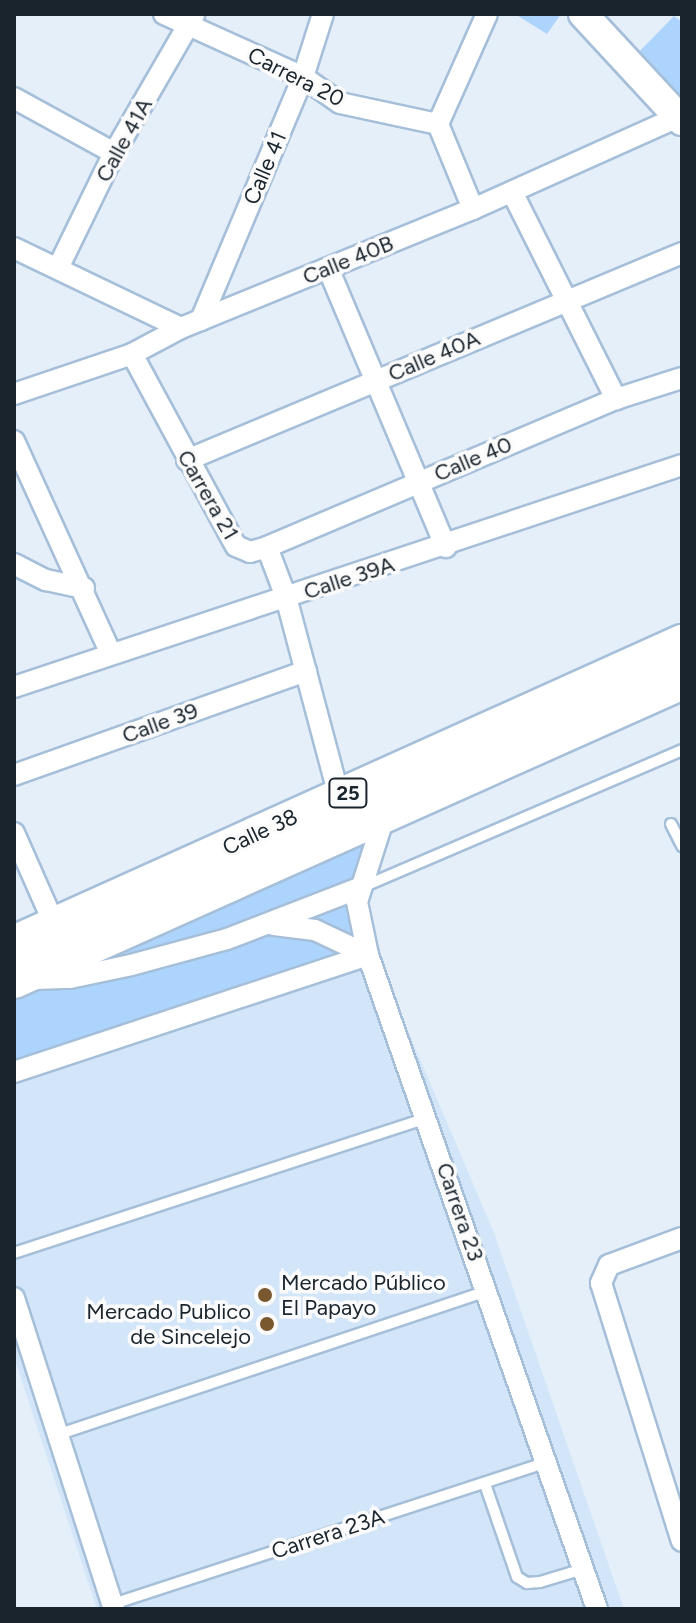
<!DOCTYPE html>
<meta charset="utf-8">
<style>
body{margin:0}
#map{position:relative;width:696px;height:1623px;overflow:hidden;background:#e5effa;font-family:Figtree,sans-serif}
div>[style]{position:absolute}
.built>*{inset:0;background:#d3e6f9}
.green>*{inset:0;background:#add4fc}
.roads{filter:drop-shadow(2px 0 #a6bfd9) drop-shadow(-2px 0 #a6bfd9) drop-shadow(0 2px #a6bfd9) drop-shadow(0 -2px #a6bfd9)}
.lane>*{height:10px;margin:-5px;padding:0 5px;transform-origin:5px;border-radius:5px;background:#fff}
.street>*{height:20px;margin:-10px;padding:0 10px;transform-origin:10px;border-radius:10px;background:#fff}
.secondary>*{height:28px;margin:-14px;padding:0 14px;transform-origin:14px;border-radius:14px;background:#fff}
.highway>*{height:36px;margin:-18px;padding:0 18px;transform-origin:18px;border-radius:18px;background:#fff}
.dots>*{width:22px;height:22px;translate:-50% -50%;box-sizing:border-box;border:4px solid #fbfbfb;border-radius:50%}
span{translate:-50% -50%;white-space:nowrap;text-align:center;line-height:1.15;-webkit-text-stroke:7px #fbfbfb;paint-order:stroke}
.shield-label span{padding:2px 6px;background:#fbfbfb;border:2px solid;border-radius:6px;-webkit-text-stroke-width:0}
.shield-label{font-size:20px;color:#1a242d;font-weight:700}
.street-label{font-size:22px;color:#1a242d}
.poi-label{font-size:22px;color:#1a242d}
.left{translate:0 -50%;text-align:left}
.right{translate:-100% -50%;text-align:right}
.frame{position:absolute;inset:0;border:16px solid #1a242d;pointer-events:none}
</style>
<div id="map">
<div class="built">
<i style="clip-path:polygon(369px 939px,494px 1233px,624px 1609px,97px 1609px,14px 1357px,14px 1052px)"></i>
</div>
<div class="green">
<i style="clip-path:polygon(515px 14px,561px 14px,547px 34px)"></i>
<i style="clip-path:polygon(674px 16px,682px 22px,682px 121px,631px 60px)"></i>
<i style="clip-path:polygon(385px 814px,359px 888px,368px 955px,14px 1072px,14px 980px)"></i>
</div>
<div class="roads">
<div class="lane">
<i style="left:671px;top:824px;width:25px;rotate:63deg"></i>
<i style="left:365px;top:886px;width:345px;rotate:-23.2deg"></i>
<i style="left:14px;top:1253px;width:435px;rotate:-18.1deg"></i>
<i style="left:57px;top:1435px;width:454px;rotate:-18.5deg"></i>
<i style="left:485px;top:1484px;width:98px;rotate:71deg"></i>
<i style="left:517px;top:1577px;width:12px;rotate:31deg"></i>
<i style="left:527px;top:1583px;width:13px;rotate:-4deg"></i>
<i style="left:540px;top:1582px;width:45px;rotate:-16.8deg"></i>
<i style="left:113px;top:1604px;width:453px;rotate:-18.1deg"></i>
</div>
<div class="street">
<i style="left:164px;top:14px;width:153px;rotate:24.4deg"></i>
<i style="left:303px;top:77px;width:45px;rotate:35.1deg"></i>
<i style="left:340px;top:103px;width:100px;rotate:12.1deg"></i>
<i style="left:438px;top:124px;width:92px;rotate:67.6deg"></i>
<i style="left:14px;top:98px;width:114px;rotate:28.8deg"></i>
<i style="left:438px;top:124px;width:120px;rotate:-66deg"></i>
<i style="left:512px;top:192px;width:232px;rotate:63.3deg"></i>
<i style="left:14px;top:248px;width:185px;rotate:25.6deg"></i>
<i style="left:58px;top:268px;width:128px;rotate:-64deg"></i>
<i style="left:114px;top:153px;width:160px;rotate:-59.9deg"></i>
<i style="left:328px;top:268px;width:303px;rotate:67.1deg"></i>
<i style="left:201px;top:320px;width:264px;rotate:-67.2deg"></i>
<i style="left:303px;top:77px;width:66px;rotate:-72.4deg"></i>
<i style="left:132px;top:354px;width:218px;rotate:61.6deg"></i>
<i style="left:236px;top:546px;width:15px;rotate:23deg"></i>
<i style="left:250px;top:552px;width:18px;rotate:-16deg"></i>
<i style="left:267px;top:547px;width:53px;rotate:69.2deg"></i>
<i style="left:286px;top:597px;width:206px;rotate:75.1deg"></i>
<i style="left:14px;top:394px;width:125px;rotate:-18.7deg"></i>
<i style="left:132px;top:354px;width:55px;rotate:-28deg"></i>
<i style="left:181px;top:328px;width:315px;rotate:-22.2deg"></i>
<i style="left:473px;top:209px;width:225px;rotate:-24.2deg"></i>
<i style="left:14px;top:441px;width:232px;rotate:65.5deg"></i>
<i style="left:187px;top:460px;width:537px;rotate:-22.69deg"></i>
<i style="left:267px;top:547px;width:379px;rotate:-23deg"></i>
<i style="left:616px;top:399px;width:69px;rotate:-17.7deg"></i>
<i style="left:14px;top:564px;width:36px;rotate:27deg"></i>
<i style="left:46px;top:580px;width:39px;rotate:12deg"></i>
<i style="left:14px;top:687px;width:704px;rotate:-18.38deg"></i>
<i style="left:14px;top:775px;width:310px;rotate:-19.6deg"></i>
<i style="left:385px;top:814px;width:92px;rotate:107.7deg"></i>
<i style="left:357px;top:902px;width:54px;rotate:78.3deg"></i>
<i style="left:368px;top:955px;width:693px;rotate:70.7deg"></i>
<i style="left:14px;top:833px;width:102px;rotate:66.2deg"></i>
<i style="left:274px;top:925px;width:41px;rotate:7deg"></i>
<i style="left:315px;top:930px;width:59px;rotate:25.3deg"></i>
<i style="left:35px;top:979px;width:35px;rotate:-2deg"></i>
<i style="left:70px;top:978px;width:62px;rotate:-12deg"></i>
<i style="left:131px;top:965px;width:99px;rotate:-15.2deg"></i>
<i style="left:227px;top:939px;width:142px;rotate:-21.1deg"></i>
<i style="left:14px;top:1072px;width:373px;rotate:-18.3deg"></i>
<i style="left:682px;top:1238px;width:78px;rotate:159.7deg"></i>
<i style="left:609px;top:1265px;width:20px;rotate:114deg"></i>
<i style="left:601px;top:1283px;width:270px;rotate:72.6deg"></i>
<i style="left:14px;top:1298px;width:327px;rotate:72.2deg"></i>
</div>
<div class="secondary">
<i style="left:583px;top:14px;width:146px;rotate:47.2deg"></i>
</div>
<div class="highway">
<i style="left:14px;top:944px;width:733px;rotate:-24.26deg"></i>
<i style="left:14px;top:980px;width:732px;rotate:-24.11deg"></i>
</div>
</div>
<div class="dots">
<i style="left:265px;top:1295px;background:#79582f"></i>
<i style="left:267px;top:1324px;background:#79582f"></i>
</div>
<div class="shield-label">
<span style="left:348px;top:793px">25</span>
</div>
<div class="street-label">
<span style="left:296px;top:77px;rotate:27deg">Carrera 20</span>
<span style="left:124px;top:140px;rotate:-61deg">Calle 41A</span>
<span style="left:265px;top:168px;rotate:-67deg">Calle 41</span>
<span style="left:348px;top:260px;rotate:-22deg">Calle 40B</span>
<span style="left:434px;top:356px;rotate:-23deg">Calle 40A</span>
<span style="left:473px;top:459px;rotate:-23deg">Calle 40</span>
<span style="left:208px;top:495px;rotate:60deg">Carrera 21</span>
<span style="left:349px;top:578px;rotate:-18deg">Calle 39A</span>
<span style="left:160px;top:723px;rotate:-20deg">Calle 39</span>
<span style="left:260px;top:832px;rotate:-25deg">Calle 38</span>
<span style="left:460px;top:1212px;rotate:71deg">Carrera 23</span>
<span style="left:328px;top:1534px;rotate:-18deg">Carrera 23A</span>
</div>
<div class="poi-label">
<span class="left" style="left:281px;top:1295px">Mercado Público<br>El Papayo</span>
<span class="right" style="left:251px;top:1324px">Mercado Publico<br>de Sincelejo</span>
</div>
<div class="frame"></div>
</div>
